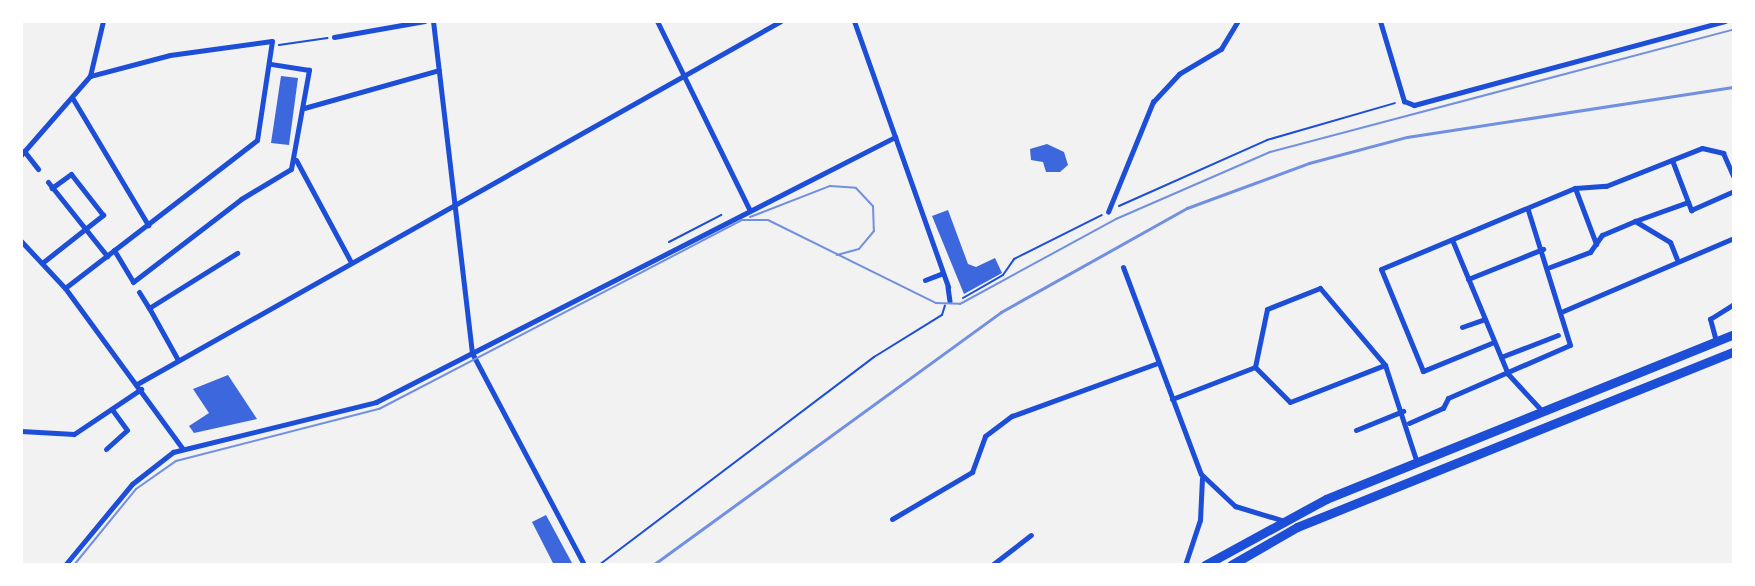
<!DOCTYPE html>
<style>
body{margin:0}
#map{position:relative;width:1755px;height:586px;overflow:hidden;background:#f2f2f2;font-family:"Work Sans",sans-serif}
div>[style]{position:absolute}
.building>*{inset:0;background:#3d67dc}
.path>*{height:2px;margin:-1px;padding:0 1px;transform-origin:1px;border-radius:1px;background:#1d4ed8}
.pedestrian>*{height:4.5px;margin:-2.25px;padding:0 2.25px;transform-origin:2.25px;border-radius:2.25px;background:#1d4ed8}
.minor>*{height:5px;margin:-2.5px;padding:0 2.5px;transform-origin:2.5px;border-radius:2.5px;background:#1d4ed8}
.primary>*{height:9px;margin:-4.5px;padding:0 4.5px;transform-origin:4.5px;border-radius:4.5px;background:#1d4ed8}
.tram>*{height:2px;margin:-1px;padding:0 1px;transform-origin:1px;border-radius:1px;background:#7290e2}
.rail>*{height:2.5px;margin:-1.25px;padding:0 1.25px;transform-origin:1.25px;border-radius:1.25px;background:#7290e2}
span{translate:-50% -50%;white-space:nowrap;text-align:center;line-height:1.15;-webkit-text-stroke:7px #fff;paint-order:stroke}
.frame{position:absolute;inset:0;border:23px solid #fff;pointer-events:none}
</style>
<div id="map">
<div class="building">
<i style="clip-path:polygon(281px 76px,298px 78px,289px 145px,271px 143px)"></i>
<i style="clip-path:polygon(1047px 144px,1064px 152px,1068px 165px,1060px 172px,1046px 172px,1043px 162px,1031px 160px,1030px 149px)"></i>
<i style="clip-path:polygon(948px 210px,968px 264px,976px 267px,995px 258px,1002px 273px,964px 294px,932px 216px)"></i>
<i style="clip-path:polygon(228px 375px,257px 419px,194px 433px,189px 426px,209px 413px,193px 389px)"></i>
<i style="clip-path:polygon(546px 515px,572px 563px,568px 565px,554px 565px,532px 522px)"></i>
</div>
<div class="path">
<i style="left:279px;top:45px;width:49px;rotate:-8.1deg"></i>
<i style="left:1119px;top:206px;width:162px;rotate:-24deg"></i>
<i style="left:1267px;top:140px;width:133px;rotate:-16.1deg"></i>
<i style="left:669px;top:242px;width:59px;rotate:-27.4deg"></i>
<i style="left:963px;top:298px;width:46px;rotate:-29.9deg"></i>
<i style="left:1003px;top:275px;width:19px;rotate:-55deg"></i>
<i style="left:1014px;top:259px;width:98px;rotate:-26.6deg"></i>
<i style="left:599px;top:565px;width:345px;rotate:-37.1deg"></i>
<i style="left:874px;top:357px;width:80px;rotate:-31.7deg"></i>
<i style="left:942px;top:315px;width:10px;rotate:-73deg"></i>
</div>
<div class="pedestrian">
<i style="left:1108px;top:212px;width:119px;rotate:-67.8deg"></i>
<i style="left:1153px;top:102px;width:38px;rotate:-47deg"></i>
<i style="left:1179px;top:74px;width:49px;rotate:-30.8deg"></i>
<i style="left:1221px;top:49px;width:33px;rotate:-59deg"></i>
<i style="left:948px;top:287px;width:14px;rotate:82deg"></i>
</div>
<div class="minor">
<i style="left:433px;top:21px;width:334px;rotate:83.3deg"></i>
<i style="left:472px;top:353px;width:238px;rotate:62.1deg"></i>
<i style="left:657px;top:21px;width:209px;rotate:63.9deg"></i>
<i style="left:854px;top:21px;width:282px;rotate:70.5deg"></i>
<i style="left:1380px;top:21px;width:84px;rotate:73.3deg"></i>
<i style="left:1404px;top:101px;width:11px;rotate:22deg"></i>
<i style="left:1414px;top:105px;width:322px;rotate:-15.1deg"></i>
<i style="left:334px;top:37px;width:92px;rotate:-10deg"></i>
<i style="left:73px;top:99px;width:147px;rotate:59.2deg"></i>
<i style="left:304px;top:108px;width:140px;rotate:-15.7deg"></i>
<i style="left:24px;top:151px;width:23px;rotate:52deg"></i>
<i style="left:21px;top:155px;width:105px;rotate:-48.9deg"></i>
<i style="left:90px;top:76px;width:57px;rotate:-76.7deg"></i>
<i style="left:296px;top:160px;width:116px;rotate:61.7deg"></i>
<i style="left:1672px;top:160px;width:45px;rotate:69.1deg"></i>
<i style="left:48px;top:182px;width:95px;rotate:51.4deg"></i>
<i style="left:1575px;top:188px;width:60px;rotate:69.4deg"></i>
<i style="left:1635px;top:221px;width:41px;rotate:31deg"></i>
<i style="left:1670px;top:242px;width:18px;rotate:68deg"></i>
<i style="left:21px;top:241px;width:64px;rotate:46.9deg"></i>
<i style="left:65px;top:288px;width:198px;rotate:53.8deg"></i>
<i style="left:1453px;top:242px;width:143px;rotate:67.4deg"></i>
<i style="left:1508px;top:374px;width:50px;rotate:47.4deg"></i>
<i style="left:114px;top:250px;width:37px;rotate:59deg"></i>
<i style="left:133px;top:282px;width:136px;rotate:-37.5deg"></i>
<i style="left:241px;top:199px;width:58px;rotate:-31deg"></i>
<i style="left:291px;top:169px;width:101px;rotate:-79.7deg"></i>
<i style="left:309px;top:70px;width:39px;rotate:-171deg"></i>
<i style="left:42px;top:263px;width:78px;rotate:-38.2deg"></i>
<i style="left:103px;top:215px;width:52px;rotate:-128deg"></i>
<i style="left:71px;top:174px;width:24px;rotate:144deg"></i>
<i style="left:1123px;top:267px;width:221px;rotate:69.4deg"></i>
<i style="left:1201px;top:474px;width:47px;rotate:43.3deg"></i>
<i style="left:1235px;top:506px;width:48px;rotate:16.9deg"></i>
<i style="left:1550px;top:267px;width:43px;rotate:-20.6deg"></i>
<i style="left:1590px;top:252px;width:21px;rotate:-55deg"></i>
<i style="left:1602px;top:235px;width:36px;rotate:-23deg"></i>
<i style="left:1635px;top:221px;width:56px;rotate:-19.7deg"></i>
<i style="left:1688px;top:202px;width:9px;rotate:69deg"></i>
<i style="left:1691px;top:210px;width:47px;rotate:-23.8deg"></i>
<i style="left:1468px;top:279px;width:81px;rotate:-21.8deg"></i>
<i style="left:925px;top:280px;width:19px;rotate:-21deg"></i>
<i style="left:65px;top:288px;width:242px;rotate:-37.6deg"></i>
<i style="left:257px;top:140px;width:100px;rotate:-81.4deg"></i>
<i style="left:272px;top:41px;width:103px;rotate:172.2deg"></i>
<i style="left:170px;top:55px;width:83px;rotate:165.3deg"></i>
<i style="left:139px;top:292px;width:19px;rotate:58deg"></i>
<i style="left:1561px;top:312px;width:188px;rotate:-23.2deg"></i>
<i style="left:1462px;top:327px;width:24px;rotate:-19deg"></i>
<i style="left:1716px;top:341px;width:23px;rotate:-105deg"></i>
<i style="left:1710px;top:319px;width:28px;rotate:-32deg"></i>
<i style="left:1494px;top:342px;width:77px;rotate:157.8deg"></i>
<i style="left:1423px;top:371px;width:110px;rotate:-112.4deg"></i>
<i style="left:1381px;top:269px;width:210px;rotate:-22.7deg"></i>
<i style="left:1575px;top:188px;width:31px;rotate:-4deg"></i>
<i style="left:1606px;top:186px;width:103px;rotate:-21.6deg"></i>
<i style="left:1702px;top:148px;width:22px;rotate:13deg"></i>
<i style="left:1723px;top:153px;width:27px;rotate:66deg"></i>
<i style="left:1501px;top:357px;width:61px;rotate:-21.1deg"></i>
<i style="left:178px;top:360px;width:60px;rotate:-119.1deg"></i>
<i style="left:149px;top:308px;width:104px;rotate:-32deg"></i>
<i style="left:1255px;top:367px;width:49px;rotate:45deg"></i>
<i style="left:1290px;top:402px;width:102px;rotate:-21.3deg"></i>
<i style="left:137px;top:384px;width:739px;rotate:-29.41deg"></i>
<i style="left:1172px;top:399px;width:89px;rotate:-21.1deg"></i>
<i style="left:1255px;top:367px;width:59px;rotate:-78.3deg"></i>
<i style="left:1267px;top:309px;width:57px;rotate:-21.6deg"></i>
<i style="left:1320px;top:288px;width:101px;rotate:49.8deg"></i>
<i style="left:1385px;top:365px;width:100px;rotate:71.9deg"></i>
<i style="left:1409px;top:423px;width:37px;rotate:-24deg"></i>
<i style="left:1443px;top:408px;width:11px;rotate:-63deg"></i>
<i style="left:1448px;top:398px;width:133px;rotate:-23.5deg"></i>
<i style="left:1570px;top:345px;width:141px;rotate:-107.3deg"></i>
<i style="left:1356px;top:430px;width:51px;rotate:-22deg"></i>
<i style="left:21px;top:431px;width:53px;rotate:3.2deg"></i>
<i style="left:74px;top:434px;width:81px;rotate:-33.9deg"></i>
<i style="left:106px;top:449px;width:28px;rotate:-42deg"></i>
<i style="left:127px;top:430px;width:26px;rotate:-126deg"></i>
<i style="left:892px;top:519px;width:93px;rotate:-30.4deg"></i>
<i style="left:972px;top:472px;width:38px;rotate:-70deg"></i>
<i style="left:985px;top:436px;width:34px;rotate:-37deg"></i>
<i style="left:1012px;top:416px;width:155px;rotate:-20deg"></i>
<i style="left:65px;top:565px;width:105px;rotate:-50.4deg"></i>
<i style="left:132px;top:484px;width:52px;rotate:-38deg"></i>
<i style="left:173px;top:452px;width:209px;rotate:-13.8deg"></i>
<i style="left:376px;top:402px;width:583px;rotate:-27.05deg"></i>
<i style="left:992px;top:565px;width:49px;rotate:-37.6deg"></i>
<i style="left:1185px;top:565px;width:47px;rotate:-71.6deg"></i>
<i style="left:1200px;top:520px;width:42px;rotate:-87.3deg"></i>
</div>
<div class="primary">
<i style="left:1205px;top:565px;width:138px;rotate:-28.6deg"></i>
<i style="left:1326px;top:499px;width:440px;rotate:-22deg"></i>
<i style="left:1231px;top:565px;width:76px;rotate:-29.9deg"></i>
<i style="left:1297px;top:527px;width:471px;rotate:-21.9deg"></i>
</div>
<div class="tram">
<i style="left:750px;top:217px;width:86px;rotate:-21.2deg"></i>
<i style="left:830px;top:186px;width:26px;rotate:4deg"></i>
<i style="left:856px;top:188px;width:25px;rotate:47deg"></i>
<i style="left:873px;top:206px;width:25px;rotate:88deg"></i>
<i style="left:874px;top:231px;width:23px;rotate:130deg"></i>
<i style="left:859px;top:249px;width:23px;rotate:165deg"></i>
<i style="left:74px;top:565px;width:98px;rotate:-50.8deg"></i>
<i style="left:136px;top:489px;width:49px;rotate:-35deg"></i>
<i style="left:176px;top:461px;width:210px;rotate:-14.4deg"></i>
<i style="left:379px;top:409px;width:409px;rotate:-27.5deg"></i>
<i style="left:742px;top:220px;width:26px"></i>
<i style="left:768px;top:220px;width:187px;rotate:26.3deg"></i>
<i style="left:936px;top:303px;width:24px;rotate:2deg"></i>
<i style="left:960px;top:304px;width:178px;rotate:-28.6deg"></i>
<i style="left:1116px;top:219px;width:168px;rotate:-23.5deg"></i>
<i style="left:1270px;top:152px;width:480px;rotate:-14.8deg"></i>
</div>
<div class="rail">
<i style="left:653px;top:565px;width:430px;rotate:-36deg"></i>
<i style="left:1001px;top:312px;width:213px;rotate:-29.2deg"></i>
<i style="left:1187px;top:208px;width:130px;rotate:-20.2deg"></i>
<i style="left:1309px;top:163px;width:101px;rotate:-14.9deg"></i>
<i style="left:1407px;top:137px;width:331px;rotate:-8.7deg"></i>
</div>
<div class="frame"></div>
</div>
